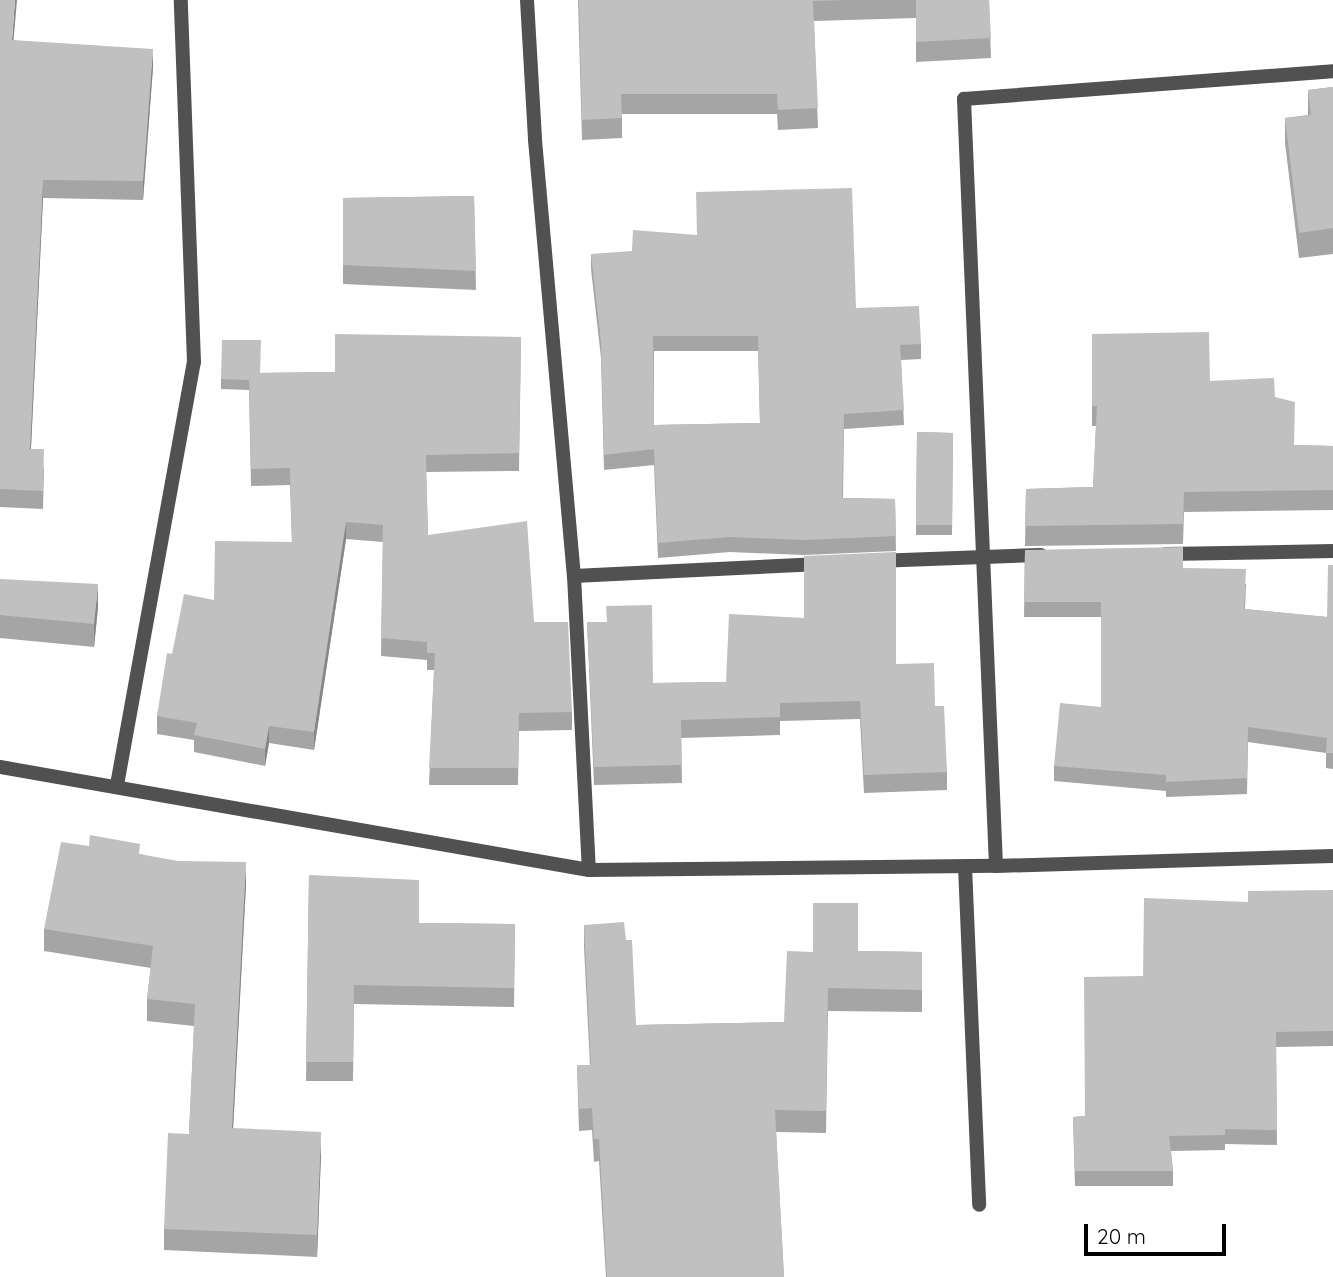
<!DOCTYPE html>
<style>
body{margin:0}
#map{position:relative;width:1333px;height:1277px;overflow:hidden;background:#fff;font-family:Quicksand,sans-serif}
div>[style]{position:absolute}
.street>*{height:14px;margin:-7px;padding:0 7px;transform-origin:7px;border-radius:7px;background:#515151}
.wall>*{inset:0;background:#a5a5a5}
.shaded-wall>*{inset:0;background:#868686}
.building>*{inset:0;background:#c0c0c0}
span{translate:-50% -50%;white-space:nowrap;text-align:center;line-height:1.15;-webkit-text-stroke:6px #fff;paint-order:stroke}
.scale{position:absolute;left:1084px;top:1224px;width:142px;height:32px;box-sizing:border-box;border:4px solid #000;border-top:0;padding-left:9px;font-size:21px;line-height:24px;white-space:nowrap;color:#000;-webkit-text-stroke:5px #fff;paint-order:stroke}
</style>
<div id="map">
<div class="street">
<i style="left:527px;top:0;width:140px;rotate:86.7deg"></i>
<i style="left:535px;top:140px;width:438px;rotate:84.9deg"></i>
<i style="left:574px;top:576px;width:294px;rotate:87.1deg"></i>
<i style="left:589px;top:870px;width:407px;rotate:-0.6deg"></i>
<i style="left:996px;top:866px;width:337px;rotate:-1.7deg"></i>
<i style="left:1166px;top:554px;width:167px;rotate:-1deg"></i>
<i style="left:876px;top:561px;width:165px;rotate:-2.1deg"></i>
<i style="left:574px;top:576px;width:247px;rotate:-2.8deg"></i>
<i style="left:0;top:767px;width:598px;rotate:9.92deg"></i>
<i style="left:117px;top:785px;width:430px;rotate:-79.7deg"></i>
<i style="left:194px;top:362px;width:362px;rotate:-92.1deg"></i>
<i style="left:965px;top:866px;width:339px;rotate:87.6deg"></i>
<i style="left:996px;top:866px;width:768px;rotate:-92.39deg"></i>
<i style="left:964px;top:99px;width:370px;rotate:-4.3deg"></i>
</div>
<div class="wall">
<i style="clip-path:polygon(0 0,13px 40px,153px 67px,143px 200px,43px 198px,31px 449px,44px 468px,43px 509px,0 507px)"></i>
<i style="clip-path:polygon(578px 0,989px 0,991px 58px,916px 62px,916px 18px,814px 21px,818px 128px,778px 130px,777px 114px,622px 114px,622px 138px,582px 140px)"></i>
<i style="clip-path:polygon(1333px 87px,1333px 254px,1299px 258px,1285px 143px,1285px 118px,1308px 115px,1308px 90px)"></i>
<i style="clip-path:polygon(474px 196px,476px 290px,343px 284px,343px 198px)"></i>
<i style="clip-path:polygon(evenodd,591px 254px,856px 308px,921px 344px,921px 359px,901px 360px,904px 425px,844px 429px,843px 498px,895px 499px,896px 551px,804px 555px,730px 552px,658px 558px,654px 465px,604px 470px,601px 358px,591px 269px,591px 254px,654px 351px,758px 351px,760px 423px,654px 425px,654px 351px)"></i>
<i style="clip-path:polygon(1092px 334px,1210px 381px,1275px 397px,1294px 445px,1333px 446px,1333px 510px,1184px 512px,1183px 544px,1025px 546px,1026px 489px,1093px 487px,1096px 426px,1092px 426px)"></i>
<i style="clip-path:polygon(521px 337px,519px 471px,426px 472px,428px 535px,534px 622px,572px 712px,572px 730px,519px 731px,518px 785px,429px 785px,434px 670px,427px 670px,427px 660px,381px 656px,383px 542px,346px 539px,314px 750px,269px 743px,265px 766px,194px 752px,194px 740px,157px 734px,157px 716px,172px 654px,214px 600px,292px 542px,290px 485px,251px 486px,249px 390px,221px 389px,221px 379px,260px 373px,335px 372px)"></i>
<i style="clip-path:polygon(917px 432px,953px 433px,952px 535px,916px 535px)"></i>
<i style="clip-path:polygon(1025px 550px,1183px 568px,1246px 584px,1245px 609px,1327px 617px,1333px 565px,1333px 769px,1326px 768px,1326px 753px,1248px 742px,1247px 794px,1166px 797px,1166px 791px,1054px 781px,1054px 766px,1101px 707px,1101px 617px,1024px 617px)"></i>
<i style="clip-path:polygon(0 579px,98px 607px,94px 647px,0 638px)"></i>
<i style="clip-path:polygon(587px 622px,653px 683px,726px 682px,896px 664px,935px 706px,947px 772px,947px 790px,864px 793px,860px 719px,780px 721px,780px 735px,681px 738px,682px 783px,594px 785px)"></i>
<i style="clip-path:polygon(140px 854px,246px 884px,233px 1128px,321px 1154px,317px 1257px,164px 1250px,164px 1229px,189px 1134px,194px 1026px,147px 1021px,147px 999px,151px 968px,44px 951px,44px 929px)"></i>
<i style="clip-path:polygon(309px 875px,419px 923px,515px 924px,514px 1007px,354px 1004px,353px 1081px,306px 1081px)"></i>
<i style="clip-path:polygon(1333px 890px,1333px 1046px,1276px 1047px,1277px 1145px,1225px 1144px,1225px 1150px,1171px 1151px,1173px 1171px,1173px 1186px,1075px 1186px,1073px 1117px,1085px 1116px,1143px 976px,1248px 902px)"></i>
<i style="clip-path:polygon(584px 925px,626px 940px,636px 1025px,784px 1022px,813px 952px,858px 951px,922px 952px,922px 1012px,828px 1011px,826px 1133px,776px 1132px,784px 1277px,606px 1277px,599px 1161px,594px 1162px,592px 1130px,579px 1131px,577px 1065px,590px 1065px,584px 947px)"></i>
</div>
<div class="shaded-wall">
<i style="clip-path:polygon(15px 0,17px 0,12px 58px,12px 40px)"></i>
<i style="clip-path:polygon(153px 49px,153px 67px,143px 200px,143px 181px)"></i>
<i style="clip-path:polygon(43px 180px,43px 198px,30px 467px,30px 449px)"></i>
<i style="clip-path:polygon(346px 522px,346px 539px,314px 750px,314px 732px)"></i>
<i style="clip-path:polygon(98px 584px,98px 607px,94px 647px,94px 624px)"></i>
<i style="clip-path:polygon(269px 726px,269px 743px,265px 766px,265px 749px)"></i>
<i style="clip-path:polygon(246px 862px,246px 884px,232px 1150px,232px 1128px)"></i>
<i style="clip-path:polygon(321px 1132px,321px 1154px,317px 1257px,317px 1235px)"></i>
</div>
<div class="building">
<i style="clip-path:polygon(0 0,15px 0,12px 40px,153px 49px,143px 181px,43px 180px,30px 449px,44px 449px,43px 491px,0 489px)"></i>
<i style="clip-path:polygon(579px 0,848px 0,813px 1px,818px 108px,778px 110px,777px 94px,621px 94px,622px 118px,582px 120px)"></i>
<i style="clip-path:polygon(916px 0,989px 0,991px 38px,916px 42px)"></i>
<i style="clip-path:polygon(1333px 87px,1333px 228px,1299px 233px,1285px 118px,1311px 115px,1308px 90px)"></i>
<i style="clip-path:polygon(evenodd,852px 188px,856px 308px,919px 306px,921px 344px,900px 345px,904px 410px,844px 414px,842px 498px,895px 499px,896px 536px,804px 540px,730px 537px,658px 543px,654px 449px,604px 455px,601px 342px,591px 254px,632px 251px,633px 230px,697px 235px,696px 192px,852px 188px,653px 336px,758px 336px,760px 423px,654px 425px,653px 336px)"></i>
<i style="clip-path:polygon(474px 196px,476px 271px,343px 265px,343px 198px)"></i>
<i style="clip-path:polygon(1209px 332px,1210px 381px,1274px 378px,1275px 397px,1295px 402px,1294px 445px,1333px 446px,1333px 490px,1184px 492px,1183px 524px,1025px 526px,1026px 489px,1093px 487px,1097px 406px,1092px 406px,1092px 334px)"></i>
<i style="clip-path:polygon(335px 334px,521px 337px,519px 453px,426px 455px,428px 535px,527px 521px,534px 622px,568px 622px,572px 712px,519px 713px,518px 768px,429px 768px,435px 653px,427px 653px,427px 642px,381px 638px,383px 525px,346px 522px,314px 732px,269px 726px,265px 749px,194px 735px,197px 723px,157px 716px,167px 653px,172px 654px,184px 594px,214px 600px,215px 541px,292px 542px,290px 468px,251px 469px,249px 373px,335px 372px)"></i>
<i style="clip-path:polygon(222px 340px,261px 340px,260px 373px,249px 373px,249px 380px,221px 379px)"></i>
<i style="clip-path:polygon(917px 432px,953px 433px,952px 525px,916px 525px)"></i>
<i style="clip-path:polygon(1183px 547px,1183px 568px,1246px 569px,1244px 609px,1327px 617px,1328px 565px,1333px 565px,1333px 753px,1326px 753px,1327px 738px,1248px 727px,1247px 778px,1166px 782px,1166px 775px,1054px 766px,1060px 703px,1101px 707px,1101px 602px,1024px 602px,1025px 550px)"></i>
<i style="clip-path:polygon(896px 552px,896px 664px,934px 663px,935px 706px,944px 706px,947px 772px,864px 775px,860px 701px,780px 703px,780px 717px,681px 720px,682px 765px,594px 767px,587px 622px,607px 622px,606px 606px,652px 605px,653px 683px,726px 682px,729px 614px,804px 618px,804px 556px)"></i>
<i style="clip-path:polygon(0 579px,98px 584px,94px 624px,0 615px)"></i>
<i style="clip-path:polygon(90px 835px,140px 844px,139px 854px,178px 861px,246px 862px,232px 1128px,321px 1132px,317px 1235px,164px 1229px,168px 1133px,189px 1134px,195px 1004px,147px 999px,153px 946px,44px 929px,61px 842px,89px 846px)"></i>
<i style="clip-path:polygon(309px 875px,419px 880px,419px 923px,515px 924px,514px 988px,354px 985px,353px 1062px,306px 1062px)"></i>
<i style="clip-path:polygon(1333px 890px,1333px 1031px,1276px 1032px,1277px 1130px,1225px 1129px,1225px 1135px,1169px 1136px,1173px 1171px,1075px 1171px,1073px 1117px,1085px 1116px,1084px 977px,1143px 976px,1144px 898px,1248px 902px,1248px 891px)"></i>
<i style="clip-path:polygon(813px 903px,858px 903px,858px 951px,922px 952px,922px 990px,828px 988px,826px 1111px,775px 1110px,784px 1277px,607px 1277px,599px 1139px,594px 1139px,592px 1108px,579px 1109px,577px 1065px,591px 1065px,584px 925px,624px 922px,626px 940px,632px 940px,636px 1025px,784px 1022px,787px 951px,813px 952px)"></i>
</div>
<div class="scale">20 m</div>
</div>
